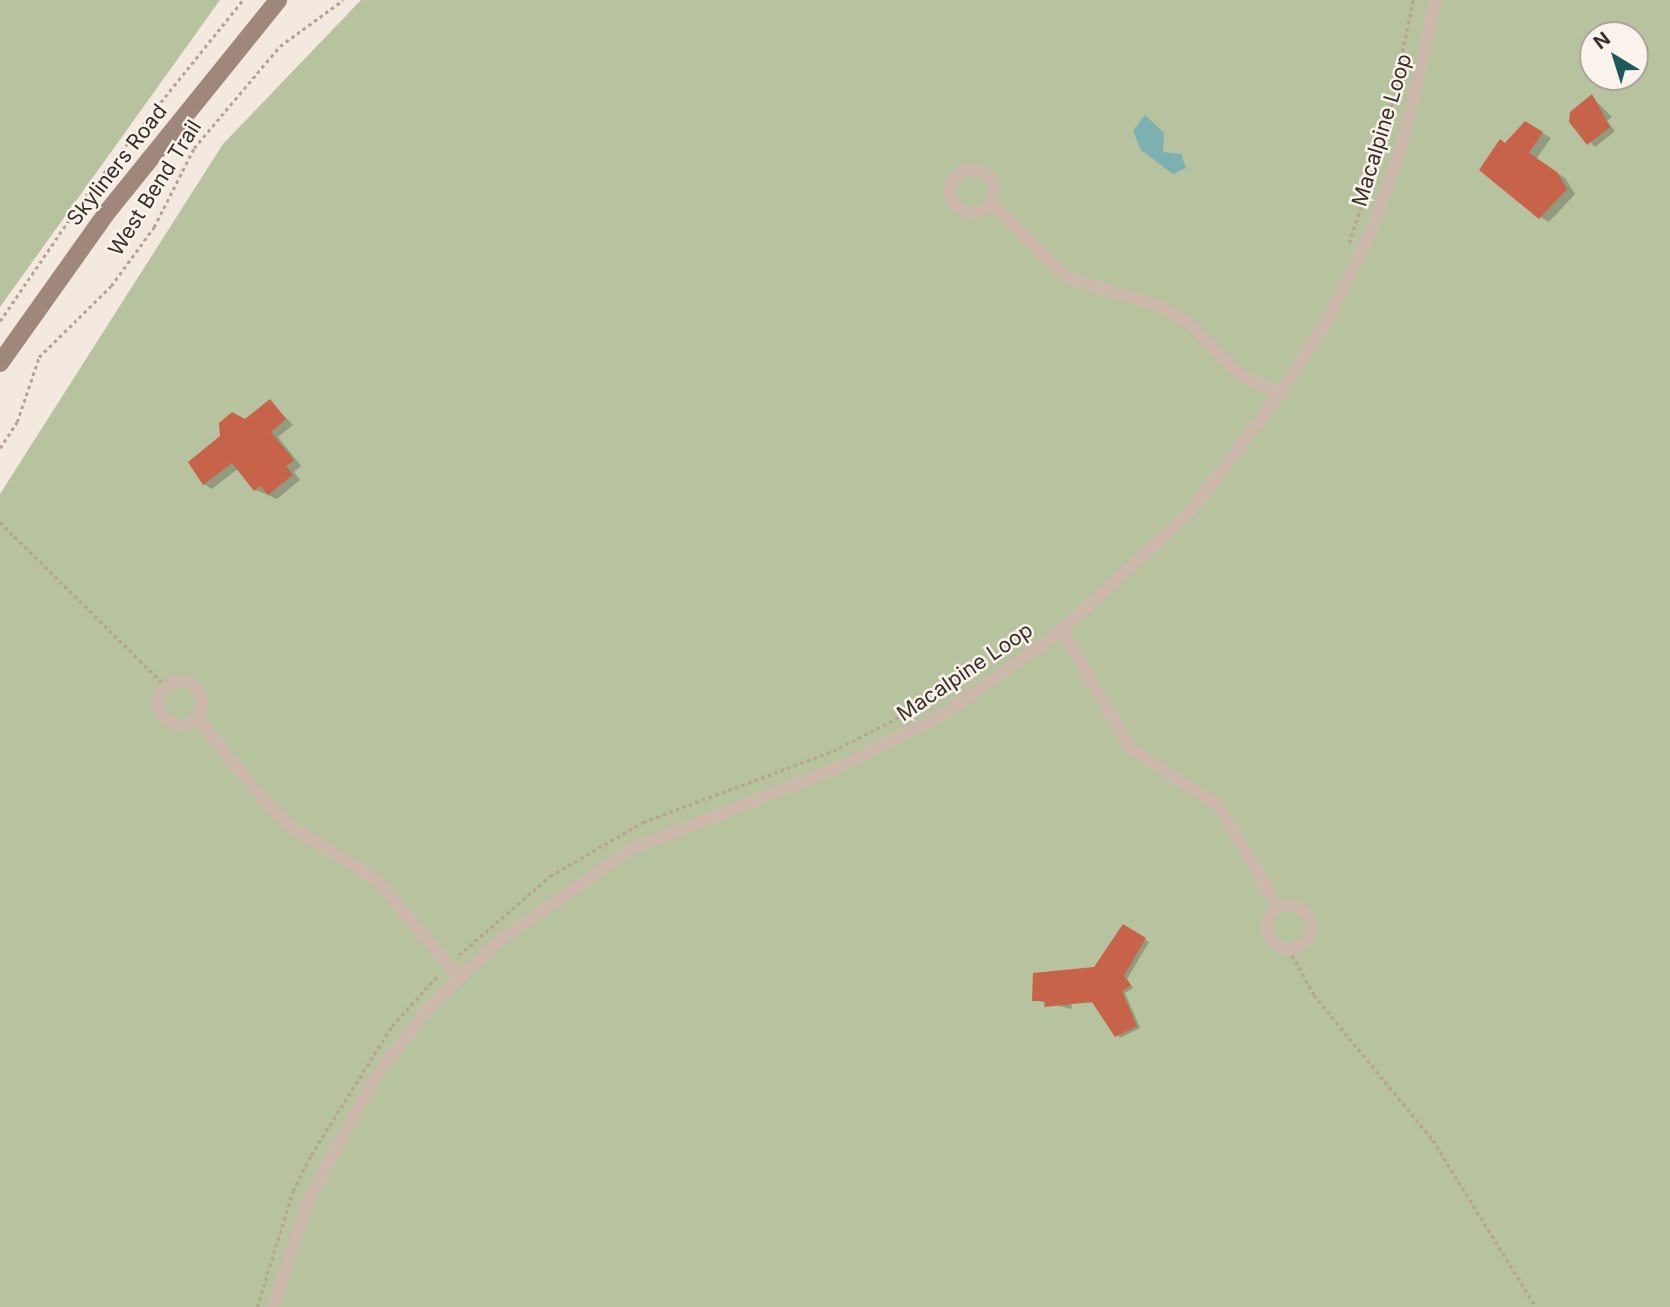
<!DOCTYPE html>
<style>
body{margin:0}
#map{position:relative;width:1670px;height:1307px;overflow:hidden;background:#f3e9de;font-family:Inter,sans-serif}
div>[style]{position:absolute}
.green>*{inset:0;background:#b7c29e}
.water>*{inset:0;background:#7db0b0}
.shadow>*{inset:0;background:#0003}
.building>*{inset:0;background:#c76348}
.path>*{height:2.5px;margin-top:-1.25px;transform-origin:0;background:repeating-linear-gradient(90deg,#b7a294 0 3.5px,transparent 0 7px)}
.street>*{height:12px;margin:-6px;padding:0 6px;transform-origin:6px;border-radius:6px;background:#cbb8aa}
.street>.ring{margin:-6px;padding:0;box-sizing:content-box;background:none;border:12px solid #cbb8aa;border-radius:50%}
.secondary>*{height:18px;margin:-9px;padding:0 9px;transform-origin:9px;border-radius:9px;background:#9f877b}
span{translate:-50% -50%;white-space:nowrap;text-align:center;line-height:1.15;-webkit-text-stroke:5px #faf3eb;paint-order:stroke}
.street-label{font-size:21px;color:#392e29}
.north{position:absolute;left:1579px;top:21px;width:70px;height:70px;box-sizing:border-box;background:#faf3eb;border:2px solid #ada49d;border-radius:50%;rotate:322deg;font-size:19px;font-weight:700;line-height:28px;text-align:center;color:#392e29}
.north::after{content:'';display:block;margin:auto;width:24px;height:32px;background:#1e595b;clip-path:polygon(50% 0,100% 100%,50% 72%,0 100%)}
</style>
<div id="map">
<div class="green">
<i style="clip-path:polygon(0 0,220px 0,0 307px)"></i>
<i style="clip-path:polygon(evenodd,361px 0,1670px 0,1670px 1307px,0 1307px,0 494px,223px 144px,361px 0,1593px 35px,1635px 35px,1635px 77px,1593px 77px,1593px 35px)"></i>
</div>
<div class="water">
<i style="clip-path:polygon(1145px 115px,1164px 133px,1163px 152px,1181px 154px,1186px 168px,1173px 174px,1141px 150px,1133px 131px)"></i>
</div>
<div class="shadow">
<i style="clip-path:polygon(1592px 97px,1612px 117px,1607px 121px,1615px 131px,1595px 147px,1570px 121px)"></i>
<i style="clip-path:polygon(1526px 123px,1551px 138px,1536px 159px,1565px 178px,1575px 194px,1549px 222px,1540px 217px,1506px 145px)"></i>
<i style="clip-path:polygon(270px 401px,293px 425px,278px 437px,301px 466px,294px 472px,300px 480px,277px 499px,256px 490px,239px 468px,212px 489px,204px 484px,245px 421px)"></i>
<i style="clip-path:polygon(1124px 926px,1149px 942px,1127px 979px,1133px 988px,1125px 993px,1140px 1028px,1120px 1038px,1095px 1003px,1071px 1002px,1072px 1009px,1033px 1000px,1095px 969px)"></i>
</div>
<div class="building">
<i style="clip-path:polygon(1592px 94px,1610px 127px,1587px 145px,1569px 122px,1570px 112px)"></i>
<i style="clip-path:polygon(1525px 121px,1543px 132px,1529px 153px,1557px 172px,1567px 189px,1539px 219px,1479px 170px,1500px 139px,1505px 143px)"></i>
<i style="clip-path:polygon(270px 399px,286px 419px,271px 432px,294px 460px,286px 466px,293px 475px,268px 495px,261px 486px,254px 491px,232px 463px,203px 485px,188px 462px,220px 436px,219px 423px,232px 412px,245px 419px)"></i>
<i style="clip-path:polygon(1123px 924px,1146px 938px,1124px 976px,1131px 985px,1122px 991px,1137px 1026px,1115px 1037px,1092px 1002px,1044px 1007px,1045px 1001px,1032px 1001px,1033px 973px,1094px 967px)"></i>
</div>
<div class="path">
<i style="left:1349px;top:243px;width:122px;rotate:-71.9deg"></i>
<i style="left:1387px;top:127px;width:130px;rotate:-78.4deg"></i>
<i style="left:0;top:321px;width:153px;rotate:-55.7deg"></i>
<i style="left:86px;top:195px;width:250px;rotate:-51.2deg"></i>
<i style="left:0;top:448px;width:31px;rotate:-57deg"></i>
<i style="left:17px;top:422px;width:69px;rotate:-71.3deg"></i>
<i style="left:39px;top:357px;width:101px;rotate:-44.6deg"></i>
<i style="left:111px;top:286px;width:73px;rotate:-53.9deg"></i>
<i style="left:154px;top:227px;width:89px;rotate:-63.1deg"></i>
<i style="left:194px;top:148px;width:133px;rotate:-49.9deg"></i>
<i style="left:280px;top:46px;width:78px;rotate:-36.1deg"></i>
<i style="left:0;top:522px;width:233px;rotate:44.7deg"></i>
<i style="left:1289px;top:949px;width:52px;rotate:61.5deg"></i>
<i style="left:1314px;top:995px;width:188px;rotate:50.6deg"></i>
<i style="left:1433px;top:1140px;width:196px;rotate:58.3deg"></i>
<i style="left:459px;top:955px;width:121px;rotate:-41deg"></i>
<i style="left:550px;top:876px;width:108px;rotate:-30.1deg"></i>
<i style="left:643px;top:822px;width:203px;rotate:-20.5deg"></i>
<i style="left:833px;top:751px;width:140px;rotate:-27.3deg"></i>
<i style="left:257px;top:1307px;width:121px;rotate:-72.8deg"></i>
<i style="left:293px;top:1191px;width:40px;rotate:-63.4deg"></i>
<i style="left:311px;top:1155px;width:152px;rotate:-57.9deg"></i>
<i style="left:392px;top:1026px;width:70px;rotate:-47.9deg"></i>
</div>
<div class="street">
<i class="ring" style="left:950px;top:169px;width:32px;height:32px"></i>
<i style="left:991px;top:203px;width:105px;rotate:45deg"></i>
<i style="left:1065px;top:277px;width:98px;rotate:17.1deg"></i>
<i style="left:1159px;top:306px;width:32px;rotate:30deg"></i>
<i style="left:1187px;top:322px;width:77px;rotate:44.5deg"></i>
<i style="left:1242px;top:376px;width:42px;rotate:25.3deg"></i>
<i style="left:1062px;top:630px;width:138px;rotate:59.9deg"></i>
<i style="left:1131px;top:749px;width:103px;rotate:32.8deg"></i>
<i style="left:1218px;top:805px;width:120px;rotate:59.4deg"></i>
<i class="ring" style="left:158px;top:681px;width:32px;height:32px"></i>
<i style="left:197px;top:718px;width:114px;rotate:50.7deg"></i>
<i style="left:269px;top:806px;width:30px;rotate:44deg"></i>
<i style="left:291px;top:827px;width:101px;rotate:31.6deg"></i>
<i style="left:377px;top:880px;width:127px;rotate:49.8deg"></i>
<i class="ring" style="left:1267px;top:905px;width:32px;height:32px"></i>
<i style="left:273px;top:1307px;width:109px;rotate:-71.9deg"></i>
<i style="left:307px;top:1203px;width:140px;rotate:-61.8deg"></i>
<i style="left:373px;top:1080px;width:88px;rotate:-52.4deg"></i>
<i style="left:427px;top:1010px;width:96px;rotate:-44.2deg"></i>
<i style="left:496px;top:943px;width:165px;rotate:-34.8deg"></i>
<i style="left:631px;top:849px;width:225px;rotate:-21.4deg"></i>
<i style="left:840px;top:767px;width:117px;rotate:-27deg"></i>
<i style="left:944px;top:714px;width:145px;rotate:-35.4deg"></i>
<i style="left:1062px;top:630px;width:173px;rotate:-42.7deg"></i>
<i style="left:1189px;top:513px;width:150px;rotate:-52.6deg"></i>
<i style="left:1280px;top:394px;width:91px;rotate:-57.5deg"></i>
<i style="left:1329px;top:317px;width:98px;rotate:-64deg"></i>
<i style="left:1372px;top:229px;width:92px;rotate:-70.4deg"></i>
<i style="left:1403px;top:142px;width:146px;rotate:-76.9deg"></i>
</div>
<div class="secondary">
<i style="left:0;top:363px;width:186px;rotate:-54.6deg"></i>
<i style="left:108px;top:211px;width:271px;rotate:-51.1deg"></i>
</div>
<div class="street-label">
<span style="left:1382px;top:130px;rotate:-73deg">Macalpine Loop</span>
<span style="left:117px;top:165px;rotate:-52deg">Skyliners Road</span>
<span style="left:155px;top:188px;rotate:-58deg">West Bend Trail</span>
<span style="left:965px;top:672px;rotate:-34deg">Macalpine Loop</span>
</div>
<div class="north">N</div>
</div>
